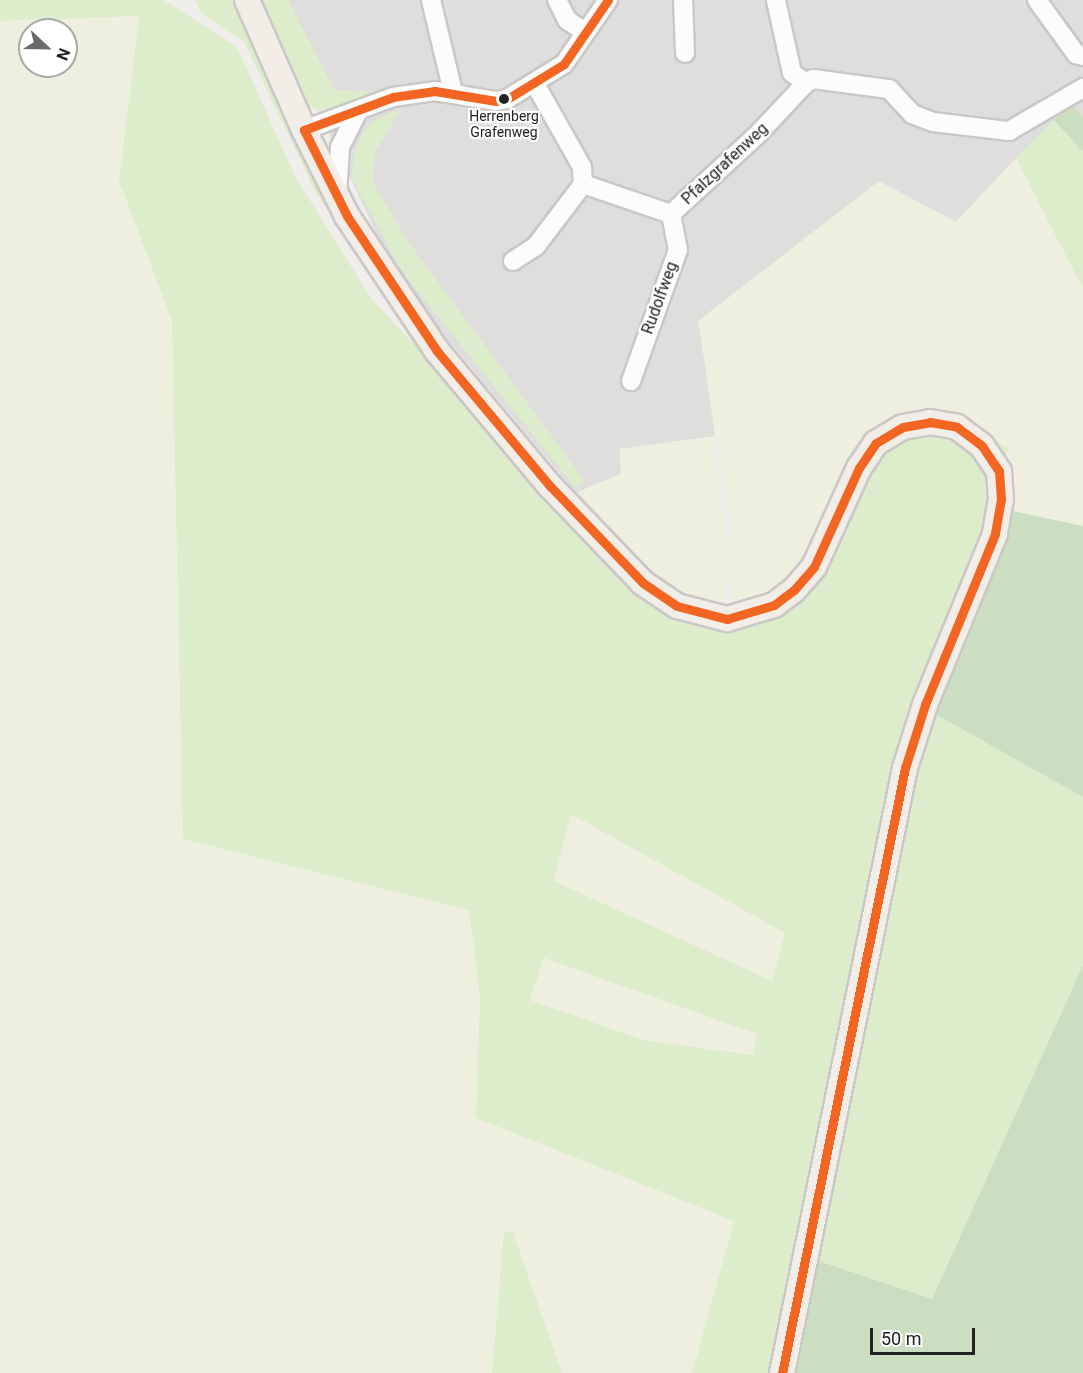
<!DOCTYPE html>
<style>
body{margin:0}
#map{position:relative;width:1083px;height:1373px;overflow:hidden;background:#f0eeeb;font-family:Roboto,sans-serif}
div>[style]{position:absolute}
.residential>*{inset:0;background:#dfdedc}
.farmland>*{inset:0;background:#efefdf}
.grass>*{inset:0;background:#ddeccb}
.forest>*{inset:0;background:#cbdec1}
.roads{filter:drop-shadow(2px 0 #c9c8c7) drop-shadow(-2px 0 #c9c8c7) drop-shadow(0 2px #c9c8c7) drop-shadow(0 -2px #c9c8c7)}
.minor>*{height:18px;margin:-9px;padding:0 9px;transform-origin:9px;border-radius:9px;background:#fdfcfc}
.major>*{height:24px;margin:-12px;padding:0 12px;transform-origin:12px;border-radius:12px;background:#f3ede7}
.bus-1>*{height:9px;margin:-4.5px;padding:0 4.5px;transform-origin:4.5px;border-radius:4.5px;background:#f26522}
.dots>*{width:16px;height:16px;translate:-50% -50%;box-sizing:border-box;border:3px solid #fff;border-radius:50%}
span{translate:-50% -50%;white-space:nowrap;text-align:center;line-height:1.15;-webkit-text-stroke:4.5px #fff;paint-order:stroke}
.bus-label{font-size:14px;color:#222}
.street-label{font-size:16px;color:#222}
.north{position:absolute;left:18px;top:18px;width:60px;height:60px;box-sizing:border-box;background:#fff;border:2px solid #a7a7a7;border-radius:50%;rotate:112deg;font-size:16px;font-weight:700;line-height:24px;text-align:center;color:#222}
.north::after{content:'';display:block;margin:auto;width:21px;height:27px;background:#6a6968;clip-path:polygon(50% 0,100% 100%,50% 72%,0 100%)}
.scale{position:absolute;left:870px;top:1328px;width:105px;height:27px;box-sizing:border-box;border:3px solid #222;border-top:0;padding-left:8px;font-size:18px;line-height:21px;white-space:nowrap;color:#222;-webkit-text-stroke:4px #fff;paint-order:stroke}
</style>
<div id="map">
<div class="residential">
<i style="clip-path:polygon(266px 0,1083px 0,1083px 116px,1072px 106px,1054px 120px,957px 222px,699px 321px,715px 436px,620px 449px,621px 474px,576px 493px,400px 283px)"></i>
</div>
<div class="farmland">
<i style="clip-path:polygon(evenodd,139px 15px,119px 181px,172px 321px,183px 839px,469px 910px,480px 999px,476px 1118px,734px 1221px,692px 1373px,562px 1373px,513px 1232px,504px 1233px,492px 1373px,0 1373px,0 21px,139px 15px,30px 30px,66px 30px,66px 66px,30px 66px,30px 30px)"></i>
<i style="clip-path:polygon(1016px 158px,1083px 289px,1083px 526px,1013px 511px,1018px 479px,1009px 450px,976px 426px,815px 537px,784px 583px,747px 604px,732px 605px,731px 526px,698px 321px,879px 181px,956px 222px)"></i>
<i style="clip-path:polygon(712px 437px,728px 543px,727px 604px,691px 603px,666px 585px,580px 506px,576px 493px,621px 474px,620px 449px)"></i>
<i style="clip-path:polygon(571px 814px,786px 933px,772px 981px,554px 881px)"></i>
<i style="clip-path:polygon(544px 958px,757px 1034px,753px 1055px,643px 1040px,529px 1000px)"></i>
</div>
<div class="grass">
<i style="clip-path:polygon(evenodd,0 0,164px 0,237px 47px,296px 178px,371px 298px,413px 343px,316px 193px,244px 42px,201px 13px,195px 0,236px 0,337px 216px,580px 506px,666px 585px,691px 603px,747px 604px,784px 583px,815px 537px,866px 440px,884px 424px,908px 415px,960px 420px,976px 426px,1009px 450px,986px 474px,986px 525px,917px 702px,772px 1373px,692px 1373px,734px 1221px,476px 1118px,480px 999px,469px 910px,183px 839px,172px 321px,119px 181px,139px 16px,0 21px,0 0,571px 814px,785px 933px,772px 981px,554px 881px,571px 814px,0 0,544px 958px,757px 1034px,753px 1055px,643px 1040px,530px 1000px,544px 958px)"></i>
<i style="clip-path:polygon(262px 0,288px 0,334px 90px,381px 92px,325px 114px,310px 106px)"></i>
<i style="clip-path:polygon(401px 109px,375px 152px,373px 183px,410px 244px,585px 481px,576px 488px,403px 273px,352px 178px,355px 150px,363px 133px,376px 119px)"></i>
<i style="clip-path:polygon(1054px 120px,1083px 152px,1083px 289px,1016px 158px)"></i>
<i style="clip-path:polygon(935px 714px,1083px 797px,1083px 965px,932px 1299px,813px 1259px,911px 784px)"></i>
<i style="clip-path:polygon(504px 1232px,513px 1232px,562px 1373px,492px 1373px)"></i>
</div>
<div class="forest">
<i style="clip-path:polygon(1072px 106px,1083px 116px,1083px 152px,1054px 120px)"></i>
<i style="clip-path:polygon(1013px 511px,1083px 526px,1083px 797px,935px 714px)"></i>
<i style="clip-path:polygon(1083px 965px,1083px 1373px,793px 1373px,813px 1259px,932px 1299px)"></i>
</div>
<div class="roads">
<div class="minor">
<i style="left:431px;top:0;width:95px;rotate:76.6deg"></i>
<i style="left:557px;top:0;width:22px;rotate:63deg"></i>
<i style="left:567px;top:20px;width:22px;rotate:34deg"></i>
<i style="left:683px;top:0;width:53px;rotate:87.8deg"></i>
<i style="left:1037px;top:0;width:67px;rotate:54.2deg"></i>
<i style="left:1076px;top:54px;width:7px;rotate:16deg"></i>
<i style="left:806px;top:83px;width:8px;rotate:-30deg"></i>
<i style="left:813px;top:79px;width:77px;rotate:7.5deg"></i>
<i style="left:889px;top:89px;width:34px;rotate:47deg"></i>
<i style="left:912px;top:114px;width:22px;rotate:21deg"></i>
<i style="left:933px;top:122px;width:77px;rotate:6.8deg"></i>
<i style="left:1009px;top:131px;width:86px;rotate:-30.2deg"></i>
<i style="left:535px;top:84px;width:95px;rotate:60.5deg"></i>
<i style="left:582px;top:167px;width:17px;rotate:87deg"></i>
<i style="left:583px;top:184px;width:93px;rotate:18.8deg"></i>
<i style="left:671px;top:214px;width:120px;rotate:-42.6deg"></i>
<i style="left:759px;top:133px;width:69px;rotate:-46.8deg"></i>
<i style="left:806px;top:83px;width:17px;rotate:-144deg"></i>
<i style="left:792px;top:73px;width:75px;rotate:-102.4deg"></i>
<i style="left:304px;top:130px;width:95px;rotate:-20.3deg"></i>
<i style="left:393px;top:97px;width:42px;rotate:-8.1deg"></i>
<i style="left:435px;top:91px;width:62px;rotate:9.3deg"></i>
<i style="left:496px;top:101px;width:11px;rotate:-10deg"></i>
<i style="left:507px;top:99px;width:67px;rotate:-31.6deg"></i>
<i style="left:564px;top:64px;width:78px;rotate:-55.5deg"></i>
<i style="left:337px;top:196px;width:49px;rotate:-86.5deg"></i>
<i style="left:340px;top:147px;width:42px;rotate:-63.4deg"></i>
<i style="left:513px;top:261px;width:27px;rotate:-33deg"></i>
<i style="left:536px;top:246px;width:78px;rotate:-52.8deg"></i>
<i style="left:631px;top:381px;width:139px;rotate:-70.3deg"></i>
<i style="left:678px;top:250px;width:37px;rotate:-101deg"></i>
</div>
<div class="major">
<i style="left:247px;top:0;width:142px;rotate:66.3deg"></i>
<i style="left:304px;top:130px;width:96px;rotate:63.4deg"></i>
<i style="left:347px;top:216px;width:162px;rotate:56.3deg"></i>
<i style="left:437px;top:351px;width:176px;rotate:50.1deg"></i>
<i style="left:550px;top:486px;width:134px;rotate:46.2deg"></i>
<i style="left:643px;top:583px;width:41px;rotate:34.1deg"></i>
<i style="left:677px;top:606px;width:52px;rotate:14.6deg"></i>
<i style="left:727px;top:619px;width:49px;rotate:-16.6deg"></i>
<i style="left:774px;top:605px;width:25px;rotate:-37deg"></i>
<i style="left:794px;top:590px;width:30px;rotate:-49deg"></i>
<i style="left:814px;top:567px;width:109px;rotate:-65.6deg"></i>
<i style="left:859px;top:468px;width:30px;rotate:-56deg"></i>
<i style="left:876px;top:443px;width:31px;rotate:-31deg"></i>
<i style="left:903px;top:427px;width:27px;rotate:-10deg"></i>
<i style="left:930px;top:422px;width:27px;rotate:10deg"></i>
<i style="left:957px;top:427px;width:31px;rotate:37deg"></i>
<i style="left:982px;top:446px;width:30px;rotate:56deg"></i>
<i style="left:999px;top:471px;width:28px;rotate:86deg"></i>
<i style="left:1001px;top:499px;width:36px;rotate:100deg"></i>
<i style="left:995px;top:534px;width:185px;rotate:112.3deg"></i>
<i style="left:925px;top:705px;width:66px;rotate:107.6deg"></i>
<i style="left:905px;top:768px;width:617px;rotate:101.49deg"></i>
</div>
</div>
<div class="bus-1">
<i style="left:608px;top:0;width:78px;rotate:124.5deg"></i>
<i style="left:564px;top:64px;width:67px;rotate:148.4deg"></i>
<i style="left:507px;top:99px;width:11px;rotate:170deg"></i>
<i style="left:496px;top:101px;width:62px;rotate:-170.7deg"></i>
<i style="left:435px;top:91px;width:42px;rotate:171.9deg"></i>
<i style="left:393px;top:97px;width:95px;rotate:159.7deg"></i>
<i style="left:304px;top:130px;width:96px;rotate:63.4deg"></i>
<i style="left:347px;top:216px;width:162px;rotate:56.3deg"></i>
<i style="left:437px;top:351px;width:176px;rotate:50.1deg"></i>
<i style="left:550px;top:486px;width:134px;rotate:46.2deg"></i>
<i style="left:643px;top:583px;width:41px;rotate:34.1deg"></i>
<i style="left:677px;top:606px;width:52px;rotate:14.6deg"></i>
<i style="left:727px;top:619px;width:49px;rotate:-16.6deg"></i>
<i style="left:774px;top:605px;width:25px;rotate:-37deg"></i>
<i style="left:794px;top:590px;width:30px;rotate:-49deg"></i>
<i style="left:814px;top:567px;width:109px;rotate:-65.6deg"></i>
<i style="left:859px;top:468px;width:30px;rotate:-56deg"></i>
<i style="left:876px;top:443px;width:31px;rotate:-31deg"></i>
<i style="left:903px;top:427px;width:27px;rotate:-10deg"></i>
<i style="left:930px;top:422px;width:27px;rotate:10deg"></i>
<i style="left:957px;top:427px;width:31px;rotate:37deg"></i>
<i style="left:982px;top:446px;width:30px;rotate:56deg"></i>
<i style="left:999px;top:471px;width:28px;rotate:86deg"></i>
<i style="left:1001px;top:499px;width:36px;rotate:100deg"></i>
<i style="left:995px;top:534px;width:185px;rotate:112.3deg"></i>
<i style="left:925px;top:705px;width:66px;rotate:107.6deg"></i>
<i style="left:905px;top:768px;width:617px;rotate:101.49deg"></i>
</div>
<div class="dots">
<i style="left:504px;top:99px;background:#222"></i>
</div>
<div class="bus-label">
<span style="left:504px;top:124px">Herrenberg<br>Grafenweg</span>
</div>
<div class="street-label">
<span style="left:725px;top:164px;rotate:-43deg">Pfalzgrafenweg</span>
<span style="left:660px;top:298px;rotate:-70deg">Rudolfweg</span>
</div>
<div class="north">N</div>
<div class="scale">50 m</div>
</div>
